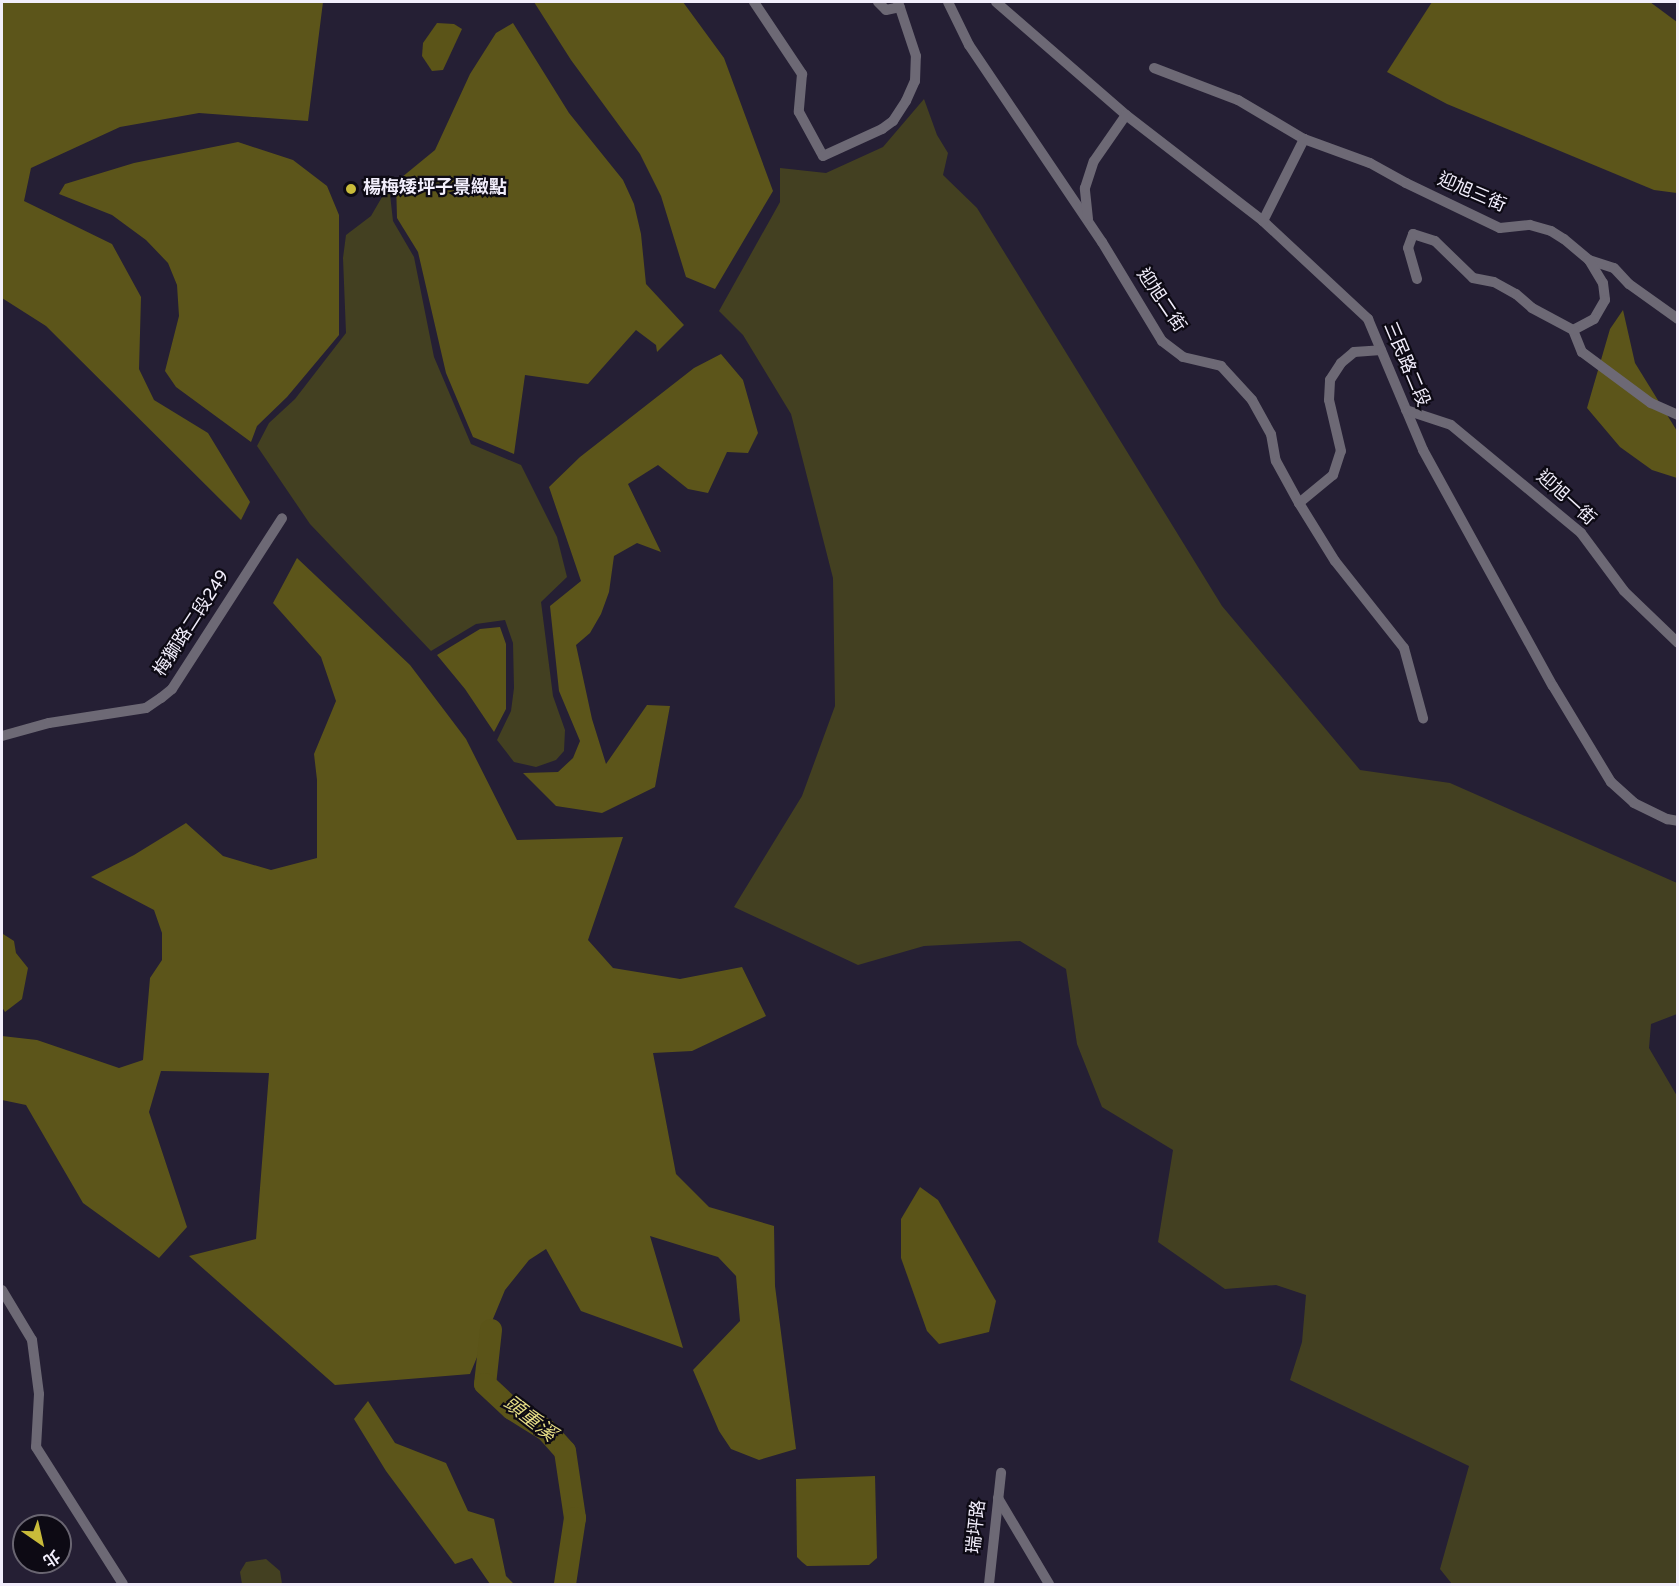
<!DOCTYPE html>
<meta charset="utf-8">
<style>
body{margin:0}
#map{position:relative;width:1679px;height:1586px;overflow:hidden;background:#251f34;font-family:Overpass,"Noto Sans TC",sans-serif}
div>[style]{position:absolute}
.green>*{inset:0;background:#434021}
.forest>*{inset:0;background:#5c551a}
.water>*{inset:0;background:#5b5418}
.river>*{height:22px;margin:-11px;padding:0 11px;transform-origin:11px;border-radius:11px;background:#5b5418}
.street>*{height:10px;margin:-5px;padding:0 5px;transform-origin:5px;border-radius:5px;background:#6d6975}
.dots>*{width:16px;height:16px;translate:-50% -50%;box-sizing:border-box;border:3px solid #0d0a14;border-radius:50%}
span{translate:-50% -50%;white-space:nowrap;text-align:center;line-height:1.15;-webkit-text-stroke:4.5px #0d0a14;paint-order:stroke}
.poi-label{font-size:18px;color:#f2eefc;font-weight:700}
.left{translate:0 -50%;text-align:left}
.street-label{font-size:18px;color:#f2eefc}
.water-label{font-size:20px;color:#e5dc85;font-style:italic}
.frame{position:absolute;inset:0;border:3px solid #f2eefc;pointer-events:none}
.north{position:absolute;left:12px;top:1514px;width:60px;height:60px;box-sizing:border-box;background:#0d0a14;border:2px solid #696571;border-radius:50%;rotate:146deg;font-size:16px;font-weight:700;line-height:24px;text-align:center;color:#f2eefc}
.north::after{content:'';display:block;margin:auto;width:21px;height:27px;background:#c9bb3a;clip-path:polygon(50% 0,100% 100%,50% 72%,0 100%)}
</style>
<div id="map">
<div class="green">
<i style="clip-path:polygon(924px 99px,937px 135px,948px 153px,943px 175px,977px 208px,1222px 606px,1360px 770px,1450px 783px,1677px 883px,1677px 1014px,1651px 1024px,1649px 1048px,1677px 1096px,1677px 1584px,1452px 1584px,1440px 1569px,1469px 1466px,1290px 1380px,1302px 1342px,1306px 1295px,1276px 1285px,1225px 1289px,1158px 1242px,1173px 1150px,1102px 1107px,1077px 1044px,1066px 969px,1020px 941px,924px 946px,858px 965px,734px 907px,802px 796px,835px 706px,833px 578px,791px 414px,743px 335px,719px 311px,780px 202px,780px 168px,826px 173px,883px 147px)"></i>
<i style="clip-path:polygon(389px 185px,393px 221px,414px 257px,434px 357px,471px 444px,521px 465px,557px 537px,567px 577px,541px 602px,553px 696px,565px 730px,564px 751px,556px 760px,536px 767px,514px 762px,497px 740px,511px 711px,514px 688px,513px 643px,505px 620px,476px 624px,431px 651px,310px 524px,257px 446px,269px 423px,295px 399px,346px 333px,343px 258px,346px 235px,371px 216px)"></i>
<i style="clip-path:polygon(266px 1559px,280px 1571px,282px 1584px,242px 1584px,240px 1572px,246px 1562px)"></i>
</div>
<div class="forest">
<i style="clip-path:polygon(2px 2px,323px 2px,308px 121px,199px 113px,120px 127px,31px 168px,24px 201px,112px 244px,141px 297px,139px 369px,154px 400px,208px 433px,250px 502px,241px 520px,46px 326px,2px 298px)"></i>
<i style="clip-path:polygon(534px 2px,683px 2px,724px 58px,773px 191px,715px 289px,686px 277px,661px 196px,640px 154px,571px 60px)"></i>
<i style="clip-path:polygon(1432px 2px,1650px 2px,1677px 22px,1677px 193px,1654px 190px,1447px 104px,1387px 72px)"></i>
<i style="clip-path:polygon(513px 23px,569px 113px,623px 180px,634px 204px,641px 234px,646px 284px,684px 325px,657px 352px,656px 345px,636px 330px,588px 384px,525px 375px,514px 454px,473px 437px,446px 373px,418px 252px,397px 218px,396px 182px,435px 150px,470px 74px,496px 33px)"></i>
<i style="clip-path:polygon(238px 142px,293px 160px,327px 186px,339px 215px,339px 335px,287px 397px,257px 426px,251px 442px,176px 387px,165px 371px,179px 316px,177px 285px,168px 263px,146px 240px,112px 215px,59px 194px,65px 184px,134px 163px)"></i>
<i style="clip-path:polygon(1623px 310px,1635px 363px,1677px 431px,1677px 478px,1652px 470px,1620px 447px,1587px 408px,1610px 329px)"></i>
<i style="clip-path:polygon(721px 354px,743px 380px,758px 433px,748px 453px,727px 452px,708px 493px,688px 489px,658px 465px,628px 484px,661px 552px,637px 543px,614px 556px,609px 592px,601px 614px,590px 633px,576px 645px,592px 719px,606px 764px,647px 705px,670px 706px,655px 787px,602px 813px,556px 806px,523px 773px,558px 772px,573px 758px,580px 741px,559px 691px,550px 606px,581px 581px,549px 487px,580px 457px,694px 368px)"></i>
<i style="clip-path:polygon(297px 558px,410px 665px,466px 739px,517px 840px,623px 837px,588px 940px,613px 968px,680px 979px,742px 967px,766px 1016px,692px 1051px,653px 1053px,676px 1174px,709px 1207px,774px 1226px,775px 1286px,796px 1449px,759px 1460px,731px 1449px,719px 1431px,693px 1370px,740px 1321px,736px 1276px,718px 1257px,650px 1236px,683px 1348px,581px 1311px,546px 1249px,529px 1260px,505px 1290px,470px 1374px,335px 1385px,189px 1256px,256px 1239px,269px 1073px,161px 1071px,149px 1112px,187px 1227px,159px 1258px,83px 1203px,26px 1105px,2px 1100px,2px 1036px,37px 1040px,119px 1068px,143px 1060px,150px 978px,162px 960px,162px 933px,154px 910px,91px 877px,134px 855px,186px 823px,223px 856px,271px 870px,317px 858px,317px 780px,314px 754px,336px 701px,321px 657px,273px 603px)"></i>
<i style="clip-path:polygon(500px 627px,506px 644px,506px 709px,494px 732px,465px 689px,437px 655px,480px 629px)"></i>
<i style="clip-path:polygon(368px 1401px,395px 1443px,446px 1463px,468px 1511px,494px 1519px,506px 1576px,514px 1584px,490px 1584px,472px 1558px,455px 1564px,386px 1471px,354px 1419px)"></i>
</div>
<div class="water">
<i style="clip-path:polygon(437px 23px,454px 24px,462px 29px,443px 70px,432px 71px,422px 56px,423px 43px)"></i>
<i style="clip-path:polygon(3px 934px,14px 941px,16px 953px,28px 968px,22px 999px,5px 1012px,2px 1007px)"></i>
<i style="clip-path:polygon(920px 1187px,938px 1200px,996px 1301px,989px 1332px,939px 1344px,927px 1331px,901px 1258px,901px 1219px)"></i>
<i style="clip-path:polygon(875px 1476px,877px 1558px,869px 1565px,807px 1566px,802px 1562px,797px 1557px,796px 1479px)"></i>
</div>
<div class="river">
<i style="left:491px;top:1330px;width:54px;rotate:96.3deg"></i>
<i style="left:485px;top:1384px;width:37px;rotate:43deg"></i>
<i style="left:512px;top:1409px;width:40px;rotate:32deg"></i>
<i style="left:546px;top:1430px;width:28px;rotate:48deg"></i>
<i style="left:565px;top:1451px;width:68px;rotate:81.5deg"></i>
<i style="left:575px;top:1518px;width:67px;rotate:98.6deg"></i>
</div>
<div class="street">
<i style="left:754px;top:2px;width:87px;rotate:56.3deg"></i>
<i style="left:802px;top:74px;width:38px;rotate:95deg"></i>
<i style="left:799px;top:112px;width:50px;rotate:61.4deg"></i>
<i style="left:823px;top:156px;width:65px;rotate:-24.6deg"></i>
<i style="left:882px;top:129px;width:14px;rotate:-36deg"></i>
<i style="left:893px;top:121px;width:24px;rotate:-57deg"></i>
<i style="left:906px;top:101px;width:22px;rotate:-66deg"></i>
<i style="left:915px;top:81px;width:25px;rotate:-88deg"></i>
<i style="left:916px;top:56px;width:57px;rotate:-108.4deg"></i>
<i style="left:878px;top:2px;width:11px;rotate:45deg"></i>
<i style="left:886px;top:10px;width:14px;rotate:-12deg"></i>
<i style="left:948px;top:2px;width:48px;rotate:64deg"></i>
<i style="left:969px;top:45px;width:238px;rotate:56deg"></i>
<i style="left:1102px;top:242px;width:116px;rotate:58.8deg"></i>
<i style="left:1162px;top:341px;width:26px;rotate:37deg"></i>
<i style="left:1183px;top:357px;width:39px;rotate:13deg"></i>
<i style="left:1221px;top:366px;width:46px;rotate:47.6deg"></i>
<i style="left:1252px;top:400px;width:39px;rotate:61deg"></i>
<i style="left:1271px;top:434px;width:27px;rotate:80deg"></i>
<i style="left:1276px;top:461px;width:48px;rotate:61.3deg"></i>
<i style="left:1299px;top:503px;width:68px;rotate:58.2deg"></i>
<i style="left:1335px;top:561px;width:111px;rotate:51.6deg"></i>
<i style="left:1404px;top:648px;width:73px;rotate:74.8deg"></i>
<i style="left:996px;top:2px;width:172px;rotate:41deg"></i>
<i style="left:1126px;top:115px;width:173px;rotate:37.7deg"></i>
<i style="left:1263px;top:221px;width:144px;rotate:43deg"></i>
<i style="left:1368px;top:319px;width:142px;rotate:67.2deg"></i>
<i style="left:1423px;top:450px;width:269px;rotate:61.2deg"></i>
<i style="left:1553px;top:686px;width:112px;rotate:58.9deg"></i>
<i style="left:1611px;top:782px;width:31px;rotate:42deg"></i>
<i style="left:1634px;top:803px;width:37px;rotate:26deg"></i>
<i style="left:1667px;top:819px;width:11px;rotate:10deg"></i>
<i style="left:1154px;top:68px;width:90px;rotate:20.9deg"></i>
<i style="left:1238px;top:100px;width:77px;rotate:30.6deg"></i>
<i style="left:1088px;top:219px;width:31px;rotate:-96deg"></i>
<i style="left:1085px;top:188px;width:28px;rotate:-72deg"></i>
<i style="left:1094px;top:161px;width:56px;rotate:-55.2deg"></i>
<i style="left:1263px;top:221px;width:92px;rotate:-63.4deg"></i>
<i style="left:1304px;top:139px;width:70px;rotate:20deg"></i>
<i style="left:1370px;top:163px;width:41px;rotate:29.1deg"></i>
<i style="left:1406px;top:183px;width:104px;rotate:25.6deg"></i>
<i style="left:1500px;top:228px;width:30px;rotate:-6deg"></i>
<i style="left:1530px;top:225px;width:22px;rotate:16deg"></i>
<i style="left:1551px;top:231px;width:15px;rotate:32deg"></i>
<i style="left:1564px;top:239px;width:33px;rotate:40deg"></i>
<i style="left:1589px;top:260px;width:26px;rotate:18deg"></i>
<i style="left:1614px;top:268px;width:22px;rotate:47deg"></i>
<i style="left:1629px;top:284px;width:60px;rotate:35.5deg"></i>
<i style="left:1589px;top:260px;width:27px;rotate:59deg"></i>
<i style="left:1603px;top:283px;width:17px;rotate:83deg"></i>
<i style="left:1605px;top:300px;width:22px;rotate:120deg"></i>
<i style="left:1594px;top:319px;width:24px;rotate:152deg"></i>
<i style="left:1573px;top:330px;width:24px;rotate:68deg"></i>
<i style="left:1582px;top:352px;width:86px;rotate:36.5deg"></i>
<i style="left:1651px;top:403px;width:30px;rotate:24deg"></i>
<i style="left:1417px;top:279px;width:32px;rotate:-106deg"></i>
<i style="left:1408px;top:248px;width:15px;rotate:-70deg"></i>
<i style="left:1413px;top:234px;width:23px;rotate:18deg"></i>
<i style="left:1435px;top:241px;width:53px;rotate:44.2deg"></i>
<i style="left:1473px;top:278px;width:21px;rotate:11deg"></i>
<i style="left:1494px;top:282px;width:25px;rotate:29deg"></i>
<i style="left:1516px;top:294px;width:21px;rotate:41deg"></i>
<i style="left:1532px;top:308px;width:47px;rotate:28.2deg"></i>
<i style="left:1406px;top:410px;width:47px;rotate:18.4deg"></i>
<i style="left:1451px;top:425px;width:169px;rotate:39.7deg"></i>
<i style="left:1581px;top:533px;width:72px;rotate:53.4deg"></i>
<i style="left:1624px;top:591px;width:75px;rotate:43.9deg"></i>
<i style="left:1299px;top:503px;width:44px;rotate:-39.5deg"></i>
<i style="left:1333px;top:475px;width:25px;rotate:-72deg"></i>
<i style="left:1341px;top:451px;width:52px;rotate:-103.2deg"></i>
<i style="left:1329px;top:400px;width:20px;rotate:-87deg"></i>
<i style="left:1330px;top:380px;width:20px;rotate:-57deg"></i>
<i style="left:1341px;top:363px;width:17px;rotate:-40deg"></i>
<i style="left:1354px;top:352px;width:27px;rotate:-4deg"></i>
<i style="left:2px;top:736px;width:49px;rotate:-15.5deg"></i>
<i style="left:49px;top:723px;width:98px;rotate:-8.8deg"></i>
<i style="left:146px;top:708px;width:18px;rotate:-34deg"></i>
<i style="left:161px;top:698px;width:14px;rotate:-39deg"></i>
<i style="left:172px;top:689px;width:203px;rotate:-57.2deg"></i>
<i style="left:2px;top:1290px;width:58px;rotate:59deg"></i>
<i style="left:32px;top:1340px;width:54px;rotate:82.6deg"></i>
<i style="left:39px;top:1394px;width:53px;rotate:93.2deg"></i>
<i style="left:36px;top:1447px;width:162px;rotate:57.6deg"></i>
<i style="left:998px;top:1498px;width:100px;rotate:59.3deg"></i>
<i style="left:989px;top:1584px;width:112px;rotate:-83.8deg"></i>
</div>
<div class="dots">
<i style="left:351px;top:189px;background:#c9bb3a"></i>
</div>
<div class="poi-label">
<span class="left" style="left:363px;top:189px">楊梅矮坪子景緻點</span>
</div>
<div class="street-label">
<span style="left:1471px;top:194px;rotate:23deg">迎旭三街</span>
<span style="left:1160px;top:301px;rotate:56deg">迎旭二街</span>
<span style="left:1405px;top:365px;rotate:67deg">三民路二段</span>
<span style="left:1565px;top:499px;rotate:42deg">迎旭一街</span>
<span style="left:193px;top:624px;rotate:-57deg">梅獅路二段249</span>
<span style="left:978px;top:1527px;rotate:-84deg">瑞坪路</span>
</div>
<div class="water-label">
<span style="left:529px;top:1420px;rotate:38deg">頭重溪</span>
</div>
<div class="frame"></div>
<div class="north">北</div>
</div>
